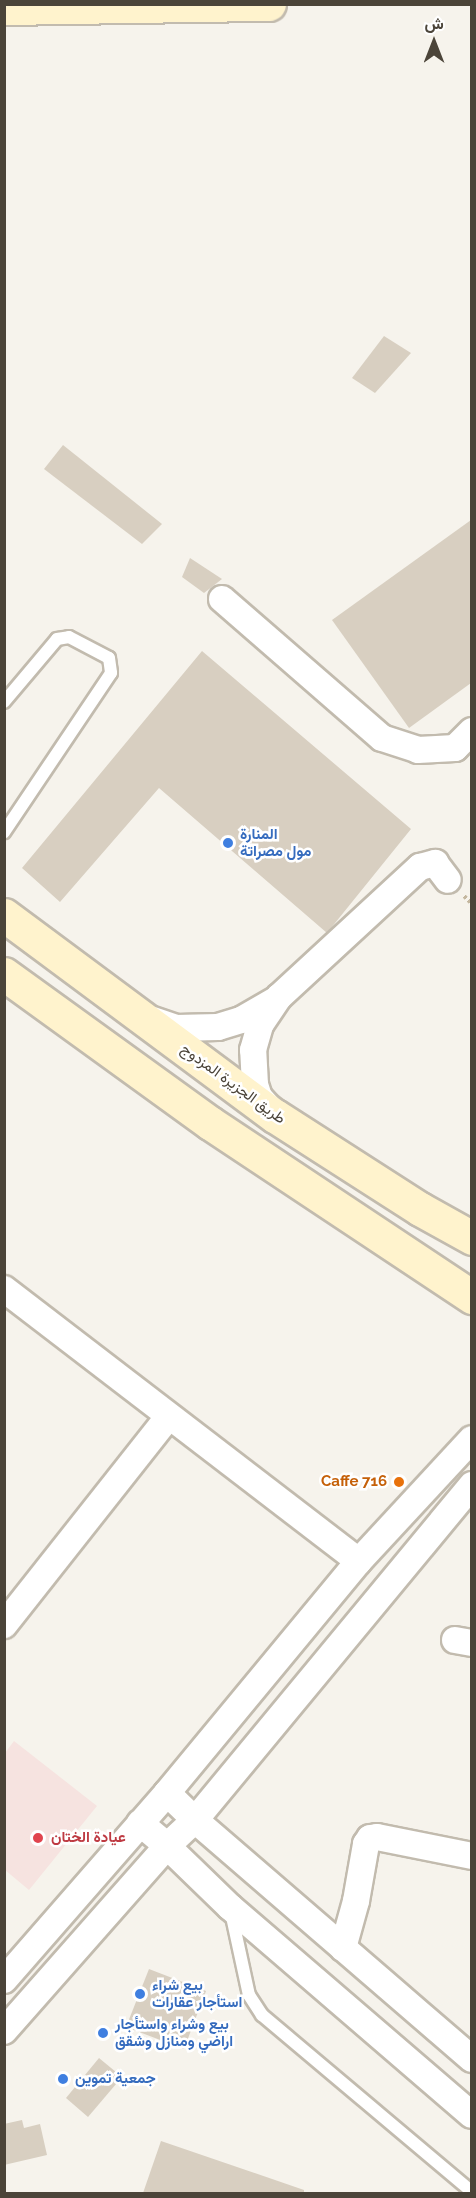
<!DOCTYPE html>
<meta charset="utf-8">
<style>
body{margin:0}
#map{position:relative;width:476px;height:2198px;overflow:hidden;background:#f6f3ec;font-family:Raleway,Vazirmatn,sans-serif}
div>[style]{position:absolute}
.medical>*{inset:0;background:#f6e3e0}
.building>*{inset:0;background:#d8cfc1}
.path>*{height:4px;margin-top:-2px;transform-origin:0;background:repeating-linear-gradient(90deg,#c4b79f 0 3px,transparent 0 6px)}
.roads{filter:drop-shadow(2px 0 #c2bbae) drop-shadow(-2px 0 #c2bbae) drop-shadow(0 2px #c2bbae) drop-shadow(0 -2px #c2bbae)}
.lane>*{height:12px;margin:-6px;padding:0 6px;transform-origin:6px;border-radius:6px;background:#fff}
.street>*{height:26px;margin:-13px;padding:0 13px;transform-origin:13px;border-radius:13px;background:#fff}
.secondary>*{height:33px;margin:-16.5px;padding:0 16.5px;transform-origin:16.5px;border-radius:16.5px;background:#fff3cd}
.dots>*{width:16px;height:16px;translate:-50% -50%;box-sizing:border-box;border:3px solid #fff;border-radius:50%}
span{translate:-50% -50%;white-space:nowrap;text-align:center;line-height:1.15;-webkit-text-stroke:5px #fff;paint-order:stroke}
.shop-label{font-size:15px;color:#366cbe;font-weight:700}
.left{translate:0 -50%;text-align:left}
.street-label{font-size:15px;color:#4b4439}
.food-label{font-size:15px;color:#c56008;font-weight:700}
.right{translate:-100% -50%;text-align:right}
.health-label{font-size:15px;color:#be3a42;font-weight:700}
.frame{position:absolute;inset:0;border:6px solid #4b4439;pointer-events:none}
.north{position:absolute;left:404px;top:12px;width:60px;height:60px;-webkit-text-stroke:4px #fff;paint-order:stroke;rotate:0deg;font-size:16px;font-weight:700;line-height:24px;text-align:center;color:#4b4439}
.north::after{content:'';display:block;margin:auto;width:21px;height:27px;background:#4b4439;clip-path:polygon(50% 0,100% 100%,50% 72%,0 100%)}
</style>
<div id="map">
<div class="medical">
<i style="clip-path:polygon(14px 1741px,97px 1806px,29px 1890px,5px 1870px,5px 1753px)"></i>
</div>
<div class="building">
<i style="clip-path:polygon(384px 336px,411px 353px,375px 393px,352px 378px)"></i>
<i style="clip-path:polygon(63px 445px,162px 524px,142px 544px,44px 469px)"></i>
<i style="clip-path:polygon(471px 520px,471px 683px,409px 728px,332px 620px)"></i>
<i style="clip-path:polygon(190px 558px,222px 579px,204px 593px,182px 577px)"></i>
<i style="clip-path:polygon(202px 651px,411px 829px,327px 933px,159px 788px,60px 902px,22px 868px)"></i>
<i style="clip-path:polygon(149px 1969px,206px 1991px,184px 2049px,126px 2027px)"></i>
<i style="clip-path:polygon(99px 2058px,122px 2077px,88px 2117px,66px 2098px)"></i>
<i style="clip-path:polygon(22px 2120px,24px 2128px,40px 2124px,47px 2155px,4px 2165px,4px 2124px)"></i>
<i style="clip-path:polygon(161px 2141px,304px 2190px,304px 2193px,143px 2193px)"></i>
</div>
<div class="path">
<i style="left:464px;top:896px;width:11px;rotate:45deg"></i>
</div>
<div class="roads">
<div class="lane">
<i style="left:4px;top:702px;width:82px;rotate:-49.9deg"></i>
<i style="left:57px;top:639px;width:12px;rotate:-9deg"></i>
<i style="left:69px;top:637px;width:45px;rotate:27.7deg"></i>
<i style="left:109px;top:658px;width:15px;rotate:82deg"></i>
<i style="left:111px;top:673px;width:192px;rotate:123.9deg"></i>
<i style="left:231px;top:1912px;width:85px;rotate:77.8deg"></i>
<i style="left:249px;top:1995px;width:24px;rotate:57deg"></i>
<i style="left:262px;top:2015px;width:275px;rotate:40.1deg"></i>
</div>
<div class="street">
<i style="left:222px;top:599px;width:212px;rotate:41deg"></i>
<i style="left:382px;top:738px;width:38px;rotate:18deg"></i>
<i style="left:418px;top:750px;width:37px;rotate:-3deg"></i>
<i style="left:455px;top:748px;width:24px;rotate:-45deg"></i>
<i style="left:153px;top:1020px;width:24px;rotate:19deg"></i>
<i style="left:176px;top:1028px;width:42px;rotate:-1.4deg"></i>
<i style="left:218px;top:1027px;width:24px;rotate:-17deg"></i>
<i style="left:241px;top:1020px;width:38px;rotate:-30deg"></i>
<i style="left:269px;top:1108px;width:15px;rotate:-132deg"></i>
<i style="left:259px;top:1097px;width:13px;rotate:-108deg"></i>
<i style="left:255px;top:1085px;width:35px;rotate:-93deg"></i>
<i style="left:253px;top:1050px;width:26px;rotate:-74deg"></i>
<i style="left:260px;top:1025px;width:34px;rotate:-56deg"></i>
<i style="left:279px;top:997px;width:192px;rotate:-42.7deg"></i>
<i style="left:420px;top:867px;width:16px;rotate:-15deg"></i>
<i style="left:435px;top:863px;width:21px;rotate:53deg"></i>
<i style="left:4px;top:1289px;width:447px;rotate:37.5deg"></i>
<i style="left:472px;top:1485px;width:435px;rotate:129.6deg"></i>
<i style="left:195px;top:1820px;width:366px;rotate:40.8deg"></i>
<i style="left:4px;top:1625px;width:266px;rotate:-51.7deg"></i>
<i style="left:455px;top:1640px;width:17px;rotate:10deg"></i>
<i style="left:140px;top:1823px;width:35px;rotate:40deg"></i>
<i style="left:167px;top:1846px;width:88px;rotate:44.1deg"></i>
<i style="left:230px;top:1907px;width:319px;rotate:40.7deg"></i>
<i style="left:343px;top:1948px;width:49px;rotate:-74.5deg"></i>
<i style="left:356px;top:1901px;width:58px;rotate:-80deg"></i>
<i style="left:366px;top:1844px;width:7px;rotate:-56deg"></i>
<i style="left:370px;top:1838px;width:7px;rotate:-8deg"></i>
<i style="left:377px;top:1837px;width:97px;rotate:11.3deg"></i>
<i style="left:4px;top:1980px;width:248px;rotate:-48.9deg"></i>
<i style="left:167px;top:1793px;width:301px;rotate:-50.4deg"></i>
<i style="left:359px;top:1561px;width:166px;rotate:-47.2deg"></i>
<i style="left:4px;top:2031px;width:247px;rotate:-48.6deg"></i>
<i style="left:167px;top:1846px;width:38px;rotate:-43deg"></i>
<i style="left:195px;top:1820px;width:39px;rotate:-136deg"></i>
</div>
<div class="secondary">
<i style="left:4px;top:8px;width:265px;rotate:-0.9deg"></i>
<i style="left:4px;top:915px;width:337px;rotate:36.6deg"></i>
<i style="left:275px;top:1116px;width:172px;rotate:32.7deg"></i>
<i style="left:420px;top:1209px;width:60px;rotate:29.1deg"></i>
<i style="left:4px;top:974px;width:254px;rotate:35.9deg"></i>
<i style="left:210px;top:1123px;width:315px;rotate:33.6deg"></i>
</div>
</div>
<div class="dots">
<i style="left:228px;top:843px;background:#3f7fe0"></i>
<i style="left:399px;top:1482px;background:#e8710a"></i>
<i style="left:38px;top:1838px;background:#e0444e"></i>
<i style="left:140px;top:1994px;background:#3f7fe0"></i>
<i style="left:103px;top:2033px;background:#3f7fe0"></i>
<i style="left:63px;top:2079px;background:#3f7fe0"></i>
</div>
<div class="shop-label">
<span class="left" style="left:240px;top:843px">المنارة<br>مول مصراتة</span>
<span class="left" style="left:152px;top:1994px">بيع شراء<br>استأجار عقارات</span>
<span class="left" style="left:115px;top:2033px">بيع وشراء واستأجار<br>اراضي ومنازل وشقق</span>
<span class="left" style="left:75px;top:2079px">جمعية تموين</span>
</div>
<div class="street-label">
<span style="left:233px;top:1084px;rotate:36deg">طريق الجزيرة المزدوج</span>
</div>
<div class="food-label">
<span class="right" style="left:387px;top:1482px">Caffe 716</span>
</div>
<div class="health-label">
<span class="left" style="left:51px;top:1838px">عيادة الختان</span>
</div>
<div class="frame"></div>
<div class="north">ش</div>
</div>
